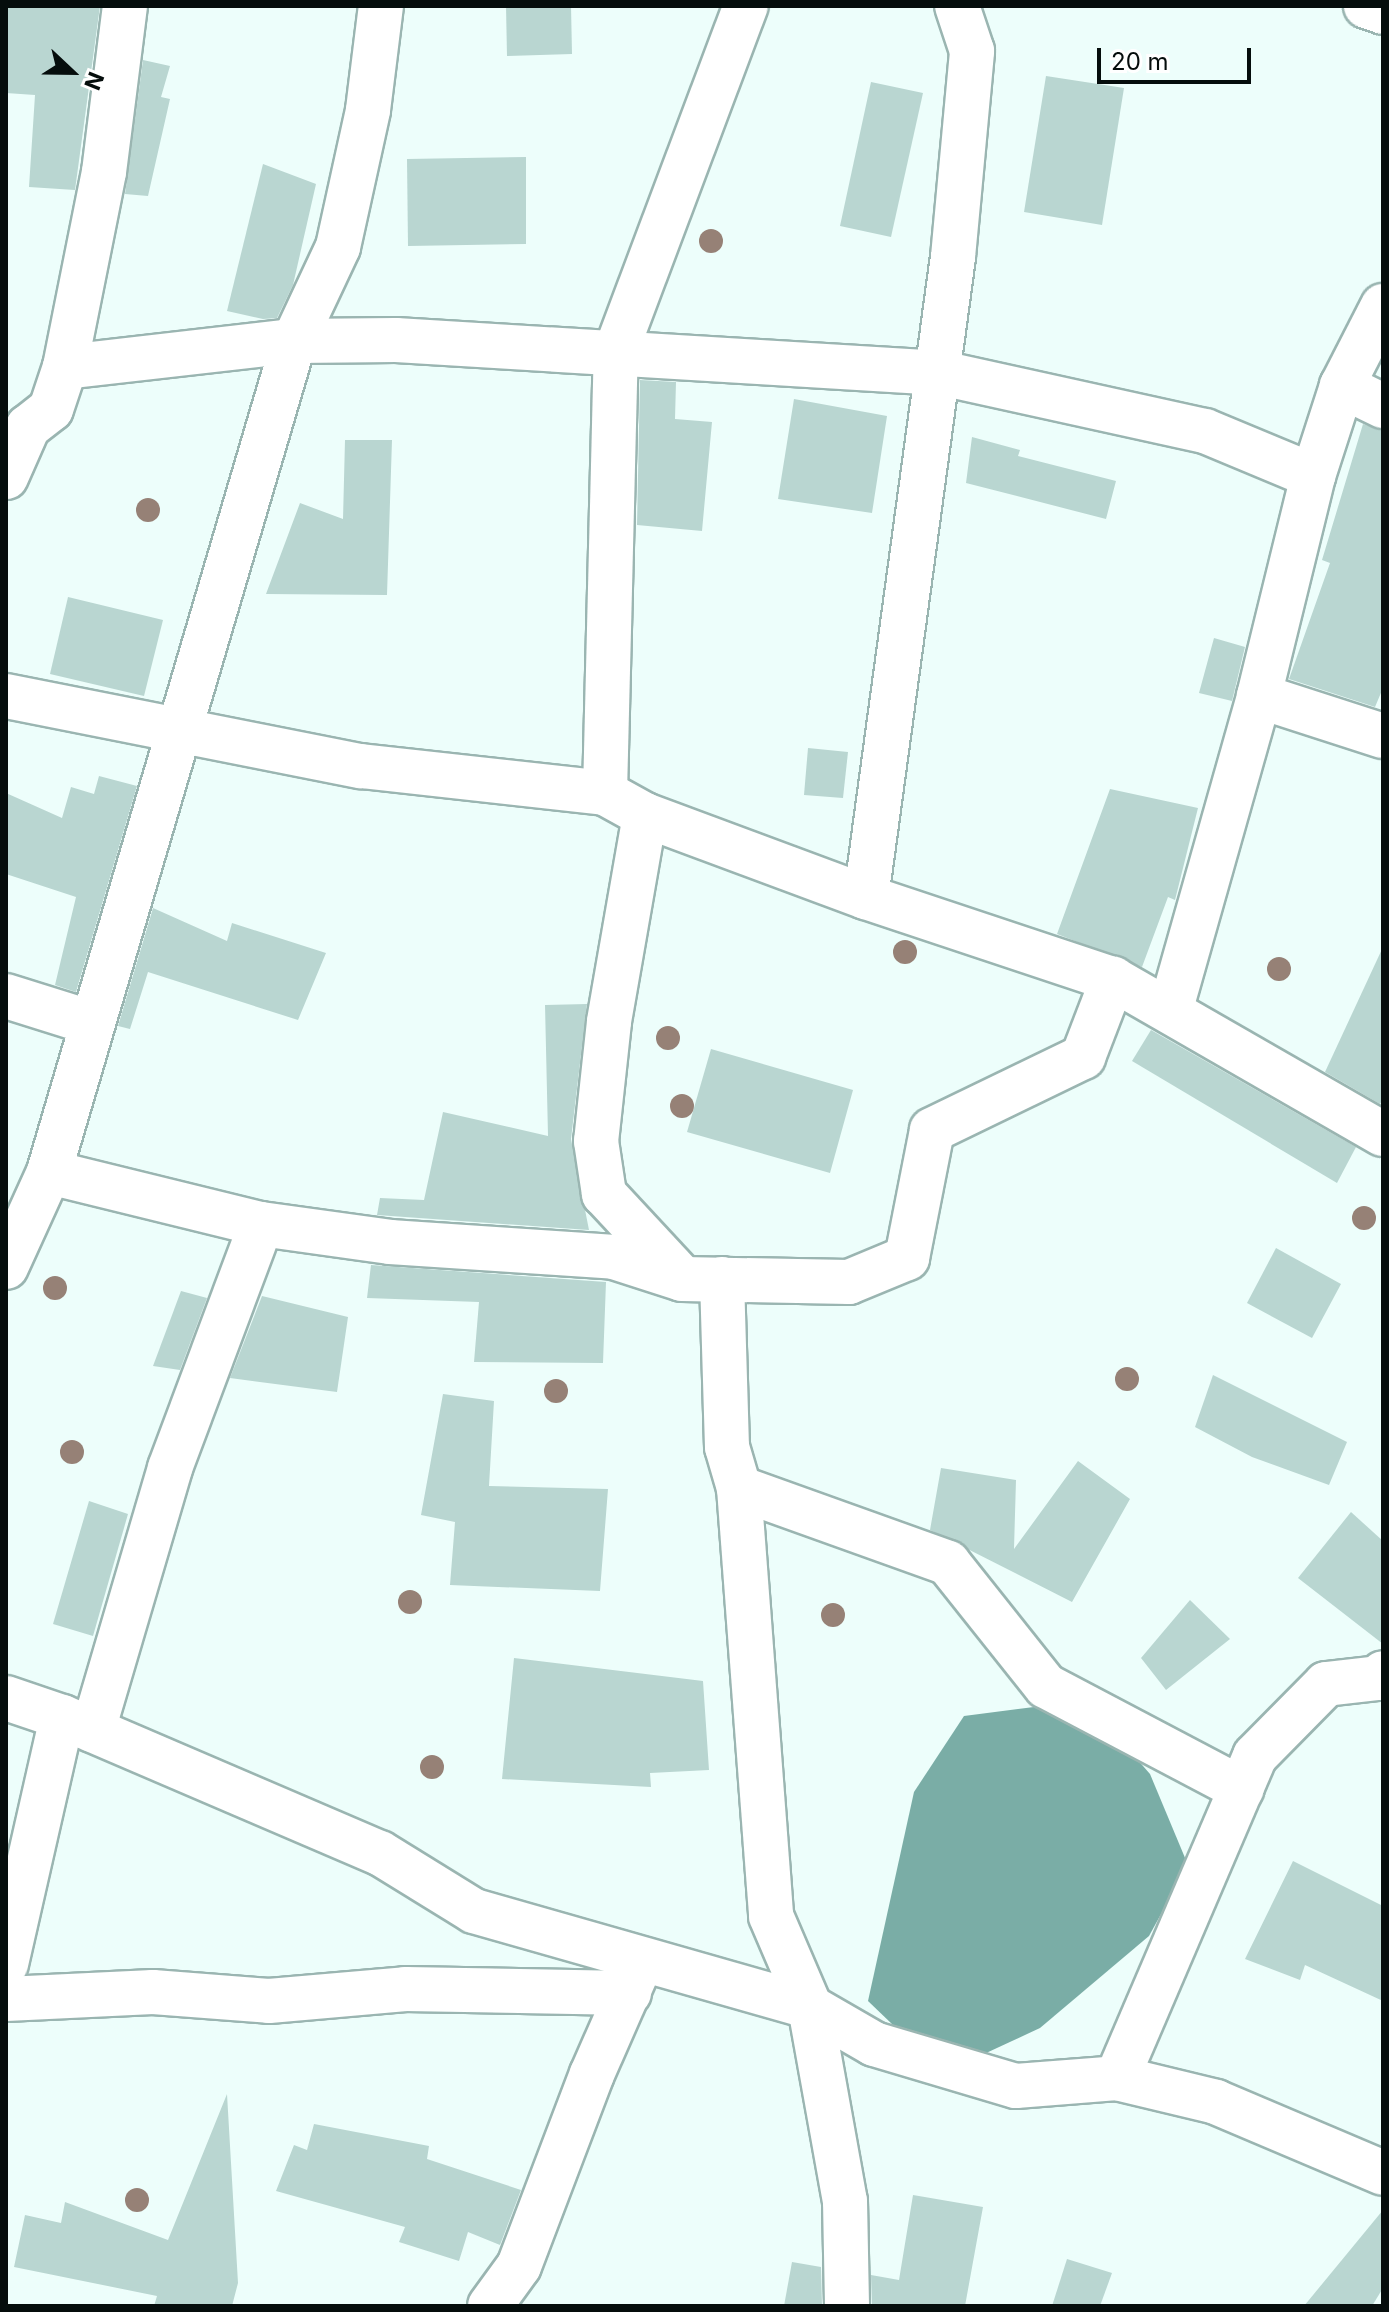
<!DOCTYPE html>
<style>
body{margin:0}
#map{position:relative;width:1389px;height:2312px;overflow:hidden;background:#edfefb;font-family:Inter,sans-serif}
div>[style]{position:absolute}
.water>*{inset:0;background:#7aada6}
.building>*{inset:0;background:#b9d6d1}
.roads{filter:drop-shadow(2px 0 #9ab5b1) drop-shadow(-2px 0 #9ab5b1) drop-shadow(0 2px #9ab5b1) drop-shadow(0 -2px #9ab5b1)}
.minor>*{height:44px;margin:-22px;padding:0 22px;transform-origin:22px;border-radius:22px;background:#fff}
.trees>*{width:24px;height:24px;margin:-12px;border-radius:50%;background:#968176}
span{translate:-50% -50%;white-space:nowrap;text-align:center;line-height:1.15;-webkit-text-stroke:8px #fff;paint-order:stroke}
.frame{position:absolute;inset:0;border:8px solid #050d0c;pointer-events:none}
.north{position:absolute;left:32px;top:32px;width:80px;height:80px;-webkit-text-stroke:6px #fff;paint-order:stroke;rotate:112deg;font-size:22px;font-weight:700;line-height:32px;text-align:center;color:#050d0c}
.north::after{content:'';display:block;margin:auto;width:28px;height:36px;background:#050d0c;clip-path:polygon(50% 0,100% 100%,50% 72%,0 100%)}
.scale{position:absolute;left:1097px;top:48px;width:154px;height:36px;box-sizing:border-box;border:4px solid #050d0c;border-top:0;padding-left:10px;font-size:24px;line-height:28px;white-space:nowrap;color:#050d0c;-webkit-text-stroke:6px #fff;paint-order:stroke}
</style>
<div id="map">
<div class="water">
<i style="clip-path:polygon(1042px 1706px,1100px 1717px,1150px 1774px,1188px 1865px,1149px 1936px,1040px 2028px,984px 2054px,893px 2025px,868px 2001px,914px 1792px,964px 1716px)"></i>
</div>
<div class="building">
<i style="clip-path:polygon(6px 6px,100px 6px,75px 190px,29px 187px,35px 95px,6px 93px)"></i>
<i style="clip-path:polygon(506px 6px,571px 6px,572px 54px,507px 56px)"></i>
<i style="clip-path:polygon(143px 60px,170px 66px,161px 97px,170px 99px,148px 196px,125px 194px)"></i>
<i style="clip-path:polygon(1046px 76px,1124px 88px,1102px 225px,1024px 212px)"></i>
<i style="clip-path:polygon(871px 82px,923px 93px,891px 237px,840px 226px)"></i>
<i style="clip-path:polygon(526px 157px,526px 244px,408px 246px,407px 159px)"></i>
<i style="clip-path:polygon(263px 164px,316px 184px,293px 285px,277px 318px,263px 319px,227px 311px)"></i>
<i style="clip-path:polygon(640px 380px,676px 382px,675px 419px,712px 422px,702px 531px,637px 525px)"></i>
<i style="clip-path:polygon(794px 399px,887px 416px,872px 513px,778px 499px)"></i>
<i style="clip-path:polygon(1363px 424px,1383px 431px,1383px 688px,1375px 707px,1289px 679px,1330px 563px,1322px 560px)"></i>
<i style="clip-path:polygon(972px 437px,1020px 450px,1018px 456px,1116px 481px,1106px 519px,966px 483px)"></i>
<i style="clip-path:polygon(345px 440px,392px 440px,387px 595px,266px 594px,300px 503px,343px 519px)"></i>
<i style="clip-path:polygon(68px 597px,163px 620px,144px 696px,50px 674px)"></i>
<i style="clip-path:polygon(1214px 638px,1245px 647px,1232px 701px,1199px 693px)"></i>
<i style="clip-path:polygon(808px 748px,848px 752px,843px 798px,804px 795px)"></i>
<i style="clip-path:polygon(99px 776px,137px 786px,76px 992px,55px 985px,76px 897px,6px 874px,6px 793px,62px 818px,71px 787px,94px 794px)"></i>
<i style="clip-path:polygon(1110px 789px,1198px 808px,1175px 900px,1168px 897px,1142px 967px,1057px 934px)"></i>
<i style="clip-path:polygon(153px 908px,227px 941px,232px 923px,326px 953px,298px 1020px,148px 972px,130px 1029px,118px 1026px)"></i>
<i style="clip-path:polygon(1383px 947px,1383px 1099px,1380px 1104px,1325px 1072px)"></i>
<i style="clip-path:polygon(587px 1004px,571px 1139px,589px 1230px,377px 1215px,380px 1198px,424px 1200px,443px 1112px,548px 1136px,545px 1005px)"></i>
<i style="clip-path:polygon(1151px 1030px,1356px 1147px,1337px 1183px,1132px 1061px)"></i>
<i style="clip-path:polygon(711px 1049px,853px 1090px,830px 1173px,687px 1132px)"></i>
<i style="clip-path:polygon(1276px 1248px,1341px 1284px,1312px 1338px,1247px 1303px)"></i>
<i style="clip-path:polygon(371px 1265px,606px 1282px,603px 1363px,474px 1362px,479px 1302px,367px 1298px)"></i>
<i style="clip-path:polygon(181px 1291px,207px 1298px,180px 1370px,153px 1366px)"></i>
<i style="clip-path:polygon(262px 1296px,348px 1317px,337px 1392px,230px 1378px)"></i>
<i style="clip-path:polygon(1213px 1375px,1347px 1442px,1329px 1485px,1252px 1457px,1195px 1427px)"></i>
<i style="clip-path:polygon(443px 1394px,494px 1401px,489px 1486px,608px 1489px,600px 1591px,450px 1585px,455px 1522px,421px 1515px)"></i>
<i style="clip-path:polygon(1078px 1461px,1130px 1499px,1072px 1602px,930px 1530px,941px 1468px,1016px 1480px,1014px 1549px)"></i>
<i style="clip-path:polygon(89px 1501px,128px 1514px,93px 1636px,53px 1624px)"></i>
<i style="clip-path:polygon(1351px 1512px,1383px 1541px,1383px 1644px,1298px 1578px)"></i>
<i style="clip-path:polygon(1190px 1600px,1230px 1639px,1166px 1690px,1141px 1658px)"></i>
<i style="clip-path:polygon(514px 1658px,703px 1681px,709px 1770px,650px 1773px,651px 1787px,502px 1779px)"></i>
<i style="clip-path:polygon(1293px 1861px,1383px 1906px,1383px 2001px,1305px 1965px,1300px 1980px,1245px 1959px)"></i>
<i style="clip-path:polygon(227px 2094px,238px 2283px,232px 2306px,154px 2306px,157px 2296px,14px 2267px,25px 2215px,61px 2223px,65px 2202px,168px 2240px)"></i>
<i style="clip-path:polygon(314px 2124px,429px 2146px,427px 2159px,521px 2190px,500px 2245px,468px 2232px,459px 2261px,399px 2242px,405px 2227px,276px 2191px,294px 2145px,307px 2150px)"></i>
<i style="clip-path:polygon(913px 2195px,983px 2207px,965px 2306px,872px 2306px,871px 2275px,899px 2280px)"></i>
<i style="clip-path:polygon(1383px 2210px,1383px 2288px,1372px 2306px,1304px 2306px)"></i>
<i style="clip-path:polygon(1067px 2259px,1112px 2273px,1100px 2306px,1052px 2306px)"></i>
<i style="clip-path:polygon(792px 2262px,821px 2267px,822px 2306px,784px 2306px)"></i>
</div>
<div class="roads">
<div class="minor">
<i style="left:1366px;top:6px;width:18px;rotate:19deg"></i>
<i style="left:65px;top:367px;width:230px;rotate:-6.5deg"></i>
<i style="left:294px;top:341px;width:102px;rotate:-0.6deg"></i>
<i style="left:396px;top:340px;width:546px;rotate:3.47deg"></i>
<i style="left:941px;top:373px;width:270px;rotate:12.4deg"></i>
<i style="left:1205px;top:431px;width:117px;rotate:22.6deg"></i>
<i style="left:1342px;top:386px;width:46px;rotate:26deg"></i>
<i style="left:6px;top:477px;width:55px;rotate:-66.3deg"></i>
<i style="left:28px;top:427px;width:29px;rotate:-38deg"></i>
<i style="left:51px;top:409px;width:44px;rotate:-71.6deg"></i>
<i style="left:65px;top:367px;width:199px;rotate:-78.7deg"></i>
<i style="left:104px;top:172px;width:167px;rotate:-82.8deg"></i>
<i style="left:6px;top:696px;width:362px;rotate:11.2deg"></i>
<i style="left:361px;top:766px;width:245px;rotate:6.3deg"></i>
<i style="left:605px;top:793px;width:46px;rotate:28.8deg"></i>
<i style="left:645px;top:815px;width:236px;rotate:20.4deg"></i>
<i style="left:866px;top:897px;width:260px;rotate:18.4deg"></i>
<i style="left:1113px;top:979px;width:311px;rotate:29.9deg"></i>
<i style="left:1259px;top:696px;width:130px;rotate:17.9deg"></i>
<i style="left:605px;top:793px;width:442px;rotate:-88.6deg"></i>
<i style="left:616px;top:351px;width:369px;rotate:-69.4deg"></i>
<i style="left:645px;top:815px;width:210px;rotate:99.9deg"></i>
<i style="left:609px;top:1022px;width:120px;rotate:96.2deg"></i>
<i style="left:596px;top:1141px;width:54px;rotate:81.4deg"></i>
<i style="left:604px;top:1194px;width:113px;rotate:47.1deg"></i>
<i style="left:866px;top:897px;width:646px;rotate:-82.26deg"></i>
<i style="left:953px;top:257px;width:207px;rotate:-84.7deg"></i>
<i style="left:972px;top:51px;width:47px;rotate:-108.4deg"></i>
<i style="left:6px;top:996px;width:90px;rotate:17.4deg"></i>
<i style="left:1171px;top:1008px;width:324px;rotate:-74.2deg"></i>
<i style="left:1259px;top:696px;width:227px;rotate:-76.2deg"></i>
<i style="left:1313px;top:476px;width:95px;rotate:-72.1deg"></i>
<i style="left:1342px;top:386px;width:90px;rotate:-62.9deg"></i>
<i style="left:49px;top:1172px;width:218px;rotate:13.8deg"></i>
<i style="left:6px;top:1267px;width:104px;rotate:-65.6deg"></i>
<i style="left:49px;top:1172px;width:866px;rotate:-73.57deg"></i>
<i style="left:294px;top:341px;width:104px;rotate:-64.9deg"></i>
<i style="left:338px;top:247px;width:140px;rotate:-77.6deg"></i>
<i style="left:368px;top:110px;width:105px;rotate:-82.9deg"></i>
<i style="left:722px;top:1279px;width:168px;rotate:88.3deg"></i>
<i style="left:727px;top:1447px;width:43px;rotate:73.7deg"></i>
<i style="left:739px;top:1488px;width:429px;rotate:85.7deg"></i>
<i style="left:771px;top:1916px;width:99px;rotate:66.8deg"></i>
<i style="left:810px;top:2007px;width:197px;rotate:79.8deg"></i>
<i style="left:845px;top:2201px;width:105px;rotate:88.9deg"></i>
<i style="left:739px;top:1488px;width:222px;rotate:19.7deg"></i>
<i style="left:948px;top:1563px;width:157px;rotate:51.5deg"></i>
<i style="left:1046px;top:1686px;width:221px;rotate:27.8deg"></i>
<i style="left:6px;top:1698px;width:59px;rotate:18.7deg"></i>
<i style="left:62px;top:1717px;width:346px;rotate:23.2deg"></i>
<i style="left:380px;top:1853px;width:110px;rotate:31.7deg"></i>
<i style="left:474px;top:1911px;width:349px;rotate:15.9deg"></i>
<i style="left:810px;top:2007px;width:74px;rotate:30deg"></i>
<i style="left:874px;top:2044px;width:148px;rotate:16.5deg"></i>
<i style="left:1016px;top:2086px;width:101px;rotate:-4.5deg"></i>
<i style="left:1117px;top:2078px;width:102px;rotate:13.6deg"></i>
<i style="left:1216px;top:2102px;width:181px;rotate:23deg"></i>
<i style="left:93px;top:1730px;width:273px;rotate:-73.6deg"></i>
<i style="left:170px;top:1468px;width:260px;rotate:-69.5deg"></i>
<i style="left:261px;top:1224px;width:130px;rotate:7.9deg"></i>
<i style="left:390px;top:1242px;width:225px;rotate:3.8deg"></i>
<i style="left:614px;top:1257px;width:71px;rotate:17.9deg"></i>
<i style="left:682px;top:1279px;width:167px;rotate:1deg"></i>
<i style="left:849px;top:1282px;width:63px;rotate:-22.5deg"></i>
<i style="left:907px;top:1258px;width:130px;rotate:-78.9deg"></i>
<i style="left:932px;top:1130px;width:168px;rotate:-25.8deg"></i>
<i style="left:1083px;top:1057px;width:84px;rotate:-69deg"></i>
<i style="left:6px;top:1964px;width:253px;rotate:-77.2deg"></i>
<i style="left:6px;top:1999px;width:147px;rotate:-2.7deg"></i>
<i style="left:153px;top:1992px;width:116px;rotate:4.4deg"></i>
<i style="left:269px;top:2001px;width:137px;rotate:-5deg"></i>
<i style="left:405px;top:1989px;width:224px;rotate:1deg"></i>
<i style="left:1117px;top:2078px;width:350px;rotate:-66.8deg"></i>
<i style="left:1255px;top:1756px;width:101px;rotate:-45.4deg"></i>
<i style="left:1326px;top:1684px;width:53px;rotate:-6.5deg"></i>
<i style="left:1379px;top:1678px;width:6px;rotate:-51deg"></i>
<i style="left:490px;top:2306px;width:49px;rotate:-54.1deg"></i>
<i style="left:519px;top:2266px;width:205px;rotate:-69.2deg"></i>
<i style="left:592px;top:2074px;width:117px;rotate:-66.3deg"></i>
</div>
</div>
<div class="trees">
<i style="left:711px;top:241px"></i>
<i style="left:148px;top:510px"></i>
<i style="left:905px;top:952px"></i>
<i style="left:1279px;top:969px"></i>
<i style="left:668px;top:1038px"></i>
<i style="left:682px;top:1106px"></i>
<i style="left:1364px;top:1218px"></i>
<i style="left:55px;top:1288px"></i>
<i style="left:1127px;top:1379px"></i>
<i style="left:556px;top:1391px"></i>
<i style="left:72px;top:1452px"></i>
<i style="left:410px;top:1602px"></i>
<i style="left:833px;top:1615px"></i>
<i style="left:432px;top:1767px"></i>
<i style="left:137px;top:2200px"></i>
</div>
<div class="frame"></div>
<div class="north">N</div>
<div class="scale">20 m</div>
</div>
